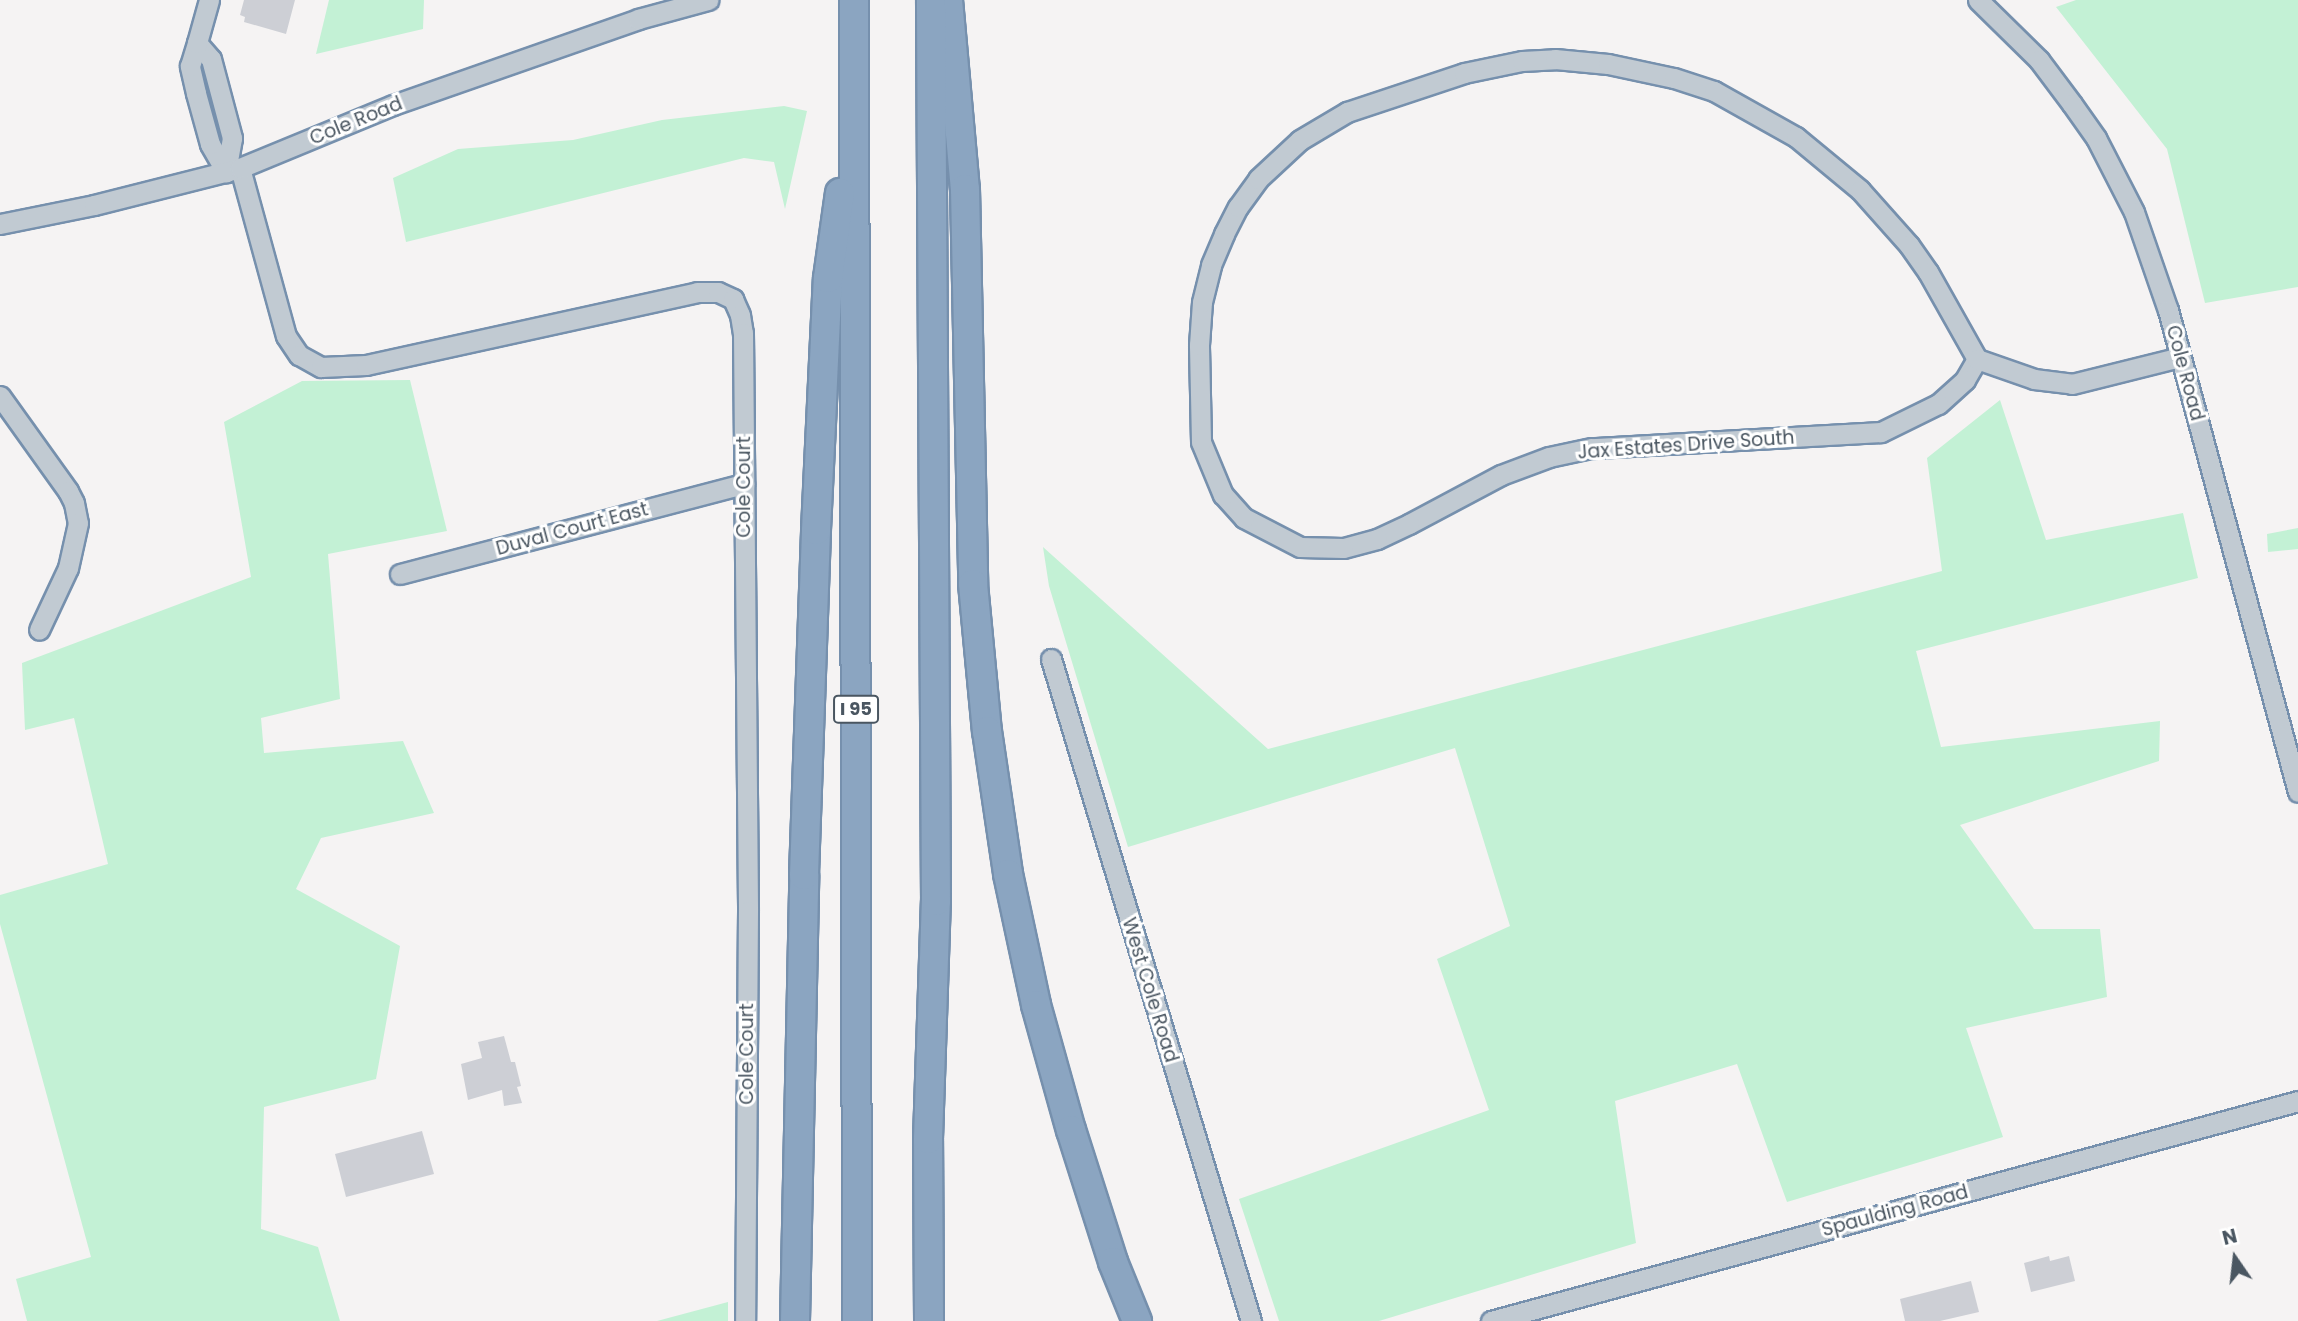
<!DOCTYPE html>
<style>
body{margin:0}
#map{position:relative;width:2298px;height:1321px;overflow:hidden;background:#f5f3f3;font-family:Poppins,sans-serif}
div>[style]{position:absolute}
.green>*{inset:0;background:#c3f1d5}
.building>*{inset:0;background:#cdcfd5}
.roads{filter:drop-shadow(2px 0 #7690ad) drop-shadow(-2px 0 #7690ad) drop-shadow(0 2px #7690ad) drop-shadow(0 -2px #7690ad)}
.minor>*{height:19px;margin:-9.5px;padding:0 9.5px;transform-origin:9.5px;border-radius:9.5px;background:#c1cad2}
.highway>*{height:28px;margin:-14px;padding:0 14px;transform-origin:14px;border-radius:14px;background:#8ba5c1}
span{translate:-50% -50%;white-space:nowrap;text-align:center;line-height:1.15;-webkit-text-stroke:6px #fff;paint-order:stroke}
.shield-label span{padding:2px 5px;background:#fff;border:2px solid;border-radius:5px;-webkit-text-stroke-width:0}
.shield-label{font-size:18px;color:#4a5661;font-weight:700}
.street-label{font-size:19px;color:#4a5661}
.north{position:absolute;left:2200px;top:1223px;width:70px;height:70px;-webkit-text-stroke:5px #fff;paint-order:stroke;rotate:346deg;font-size:19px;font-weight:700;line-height:28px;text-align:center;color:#4a5661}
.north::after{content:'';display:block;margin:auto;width:24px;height:32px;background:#4a5661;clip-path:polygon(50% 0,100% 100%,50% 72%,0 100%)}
</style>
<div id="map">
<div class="green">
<i style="clip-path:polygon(329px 0,424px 0,423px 29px,316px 54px)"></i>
<i style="clip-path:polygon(2076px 0,2298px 0,2298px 287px,2205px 303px,2167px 149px,2056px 7px)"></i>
<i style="clip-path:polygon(784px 106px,807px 111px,785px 209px,774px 162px,744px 158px,406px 242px,393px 178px,458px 149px,573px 140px,662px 120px)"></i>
<i style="clip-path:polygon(410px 380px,447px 531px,328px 554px,340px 699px,261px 718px,264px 753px,403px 741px,434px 813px,321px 838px,296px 889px,400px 946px,376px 1079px,264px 1107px,261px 1229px,318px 1247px,340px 1321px,27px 1321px,16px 1279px,91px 1257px,0 924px,0 895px,108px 864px,74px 718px,25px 730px,22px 663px,251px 577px,224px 422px,302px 381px)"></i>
<i style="clip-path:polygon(2000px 400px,2046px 540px,2183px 513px,2198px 578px,1916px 651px,1941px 747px,2160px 721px,2159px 761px,1960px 825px,2034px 929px,2100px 929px,2107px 997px,1966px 1028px,2003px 1137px,1787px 1202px,1737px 1064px,1615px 1101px,1636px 1243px,1379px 1321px,1279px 1321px,1239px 1199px,1489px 1110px,1437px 959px,1510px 926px,1455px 748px,1128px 847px,1049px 586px,1043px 547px,1268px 749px,1942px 571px,1927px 458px)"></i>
<i style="clip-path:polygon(2298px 528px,2298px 549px,2268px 552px,2267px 534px)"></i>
<i style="clip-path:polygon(728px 1302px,728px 1321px,657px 1321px)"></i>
</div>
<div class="building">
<i style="clip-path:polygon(244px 0,295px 0,286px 34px,244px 22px,245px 17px,240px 15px)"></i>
<i style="clip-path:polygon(504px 1036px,511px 1062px,515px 1062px,521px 1086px,517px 1087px,522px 1103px,504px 1106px,502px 1090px,468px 1100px,461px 1064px,482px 1058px,478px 1042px)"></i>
<i style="clip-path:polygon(422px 1131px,434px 1174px,346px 1197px,335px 1154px)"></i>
<i style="clip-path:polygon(2049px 1256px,2050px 1261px,2069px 1256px,2075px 1281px,2031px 1292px,2024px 1263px)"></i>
<i style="clip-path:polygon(1971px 1281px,1979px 1312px,1940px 1321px,1905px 1321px,1900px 1299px)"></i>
</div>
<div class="roads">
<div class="minor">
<i style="left:1978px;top:0;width:86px;rotate:44.5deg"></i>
<i style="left:2039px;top:60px;width:55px;rotate:53.1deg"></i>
<i style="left:2072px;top:104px;width:42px;rotate:54.8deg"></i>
<i style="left:2096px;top:138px;width:83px;rotate:62.8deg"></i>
<i style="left:2134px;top:212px;width:104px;rotate:70.9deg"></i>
<i style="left:2168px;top:310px;width:499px;rotate:74.9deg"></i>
<i style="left:197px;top:43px;width:21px;rotate:49deg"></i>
<i style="left:211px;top:59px;width:82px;rotate:75.1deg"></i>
<i style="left:232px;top:138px;width:35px;rotate:100deg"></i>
<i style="left:226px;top:172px;width:32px;rotate:-120deg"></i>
<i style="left:210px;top:144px;width:53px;rotate:-105.4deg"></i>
<i style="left:196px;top:93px;width:28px;rotate:-103deg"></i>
<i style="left:190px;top:66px;width:24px;rotate:-73deg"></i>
<i style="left:197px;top:43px;width:45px;rotate:-74.4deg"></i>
<i style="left:240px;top:168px;width:174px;rotate:74.7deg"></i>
<i style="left:286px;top:336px;width:23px;rotate:56deg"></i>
<i style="left:299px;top:355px;width:25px;rotate:29deg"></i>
<i style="left:321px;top:367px;width:45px;rotate:-2.5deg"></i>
<i style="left:366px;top:365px;width:339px;rotate:-12.4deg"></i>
<i style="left:697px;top:292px;width:21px"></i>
<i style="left:718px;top:292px;width:17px;rotate:25deg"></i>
<i style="left:733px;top:299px;width:17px;rotate:66deg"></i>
<i style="left:740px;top:315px;width:18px;rotate:81deg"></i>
<i style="left:743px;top:333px;width:578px;rotate:89.5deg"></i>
<i style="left:748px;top:911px;width:410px;rotate:90.4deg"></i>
<i style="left:0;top:224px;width:96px;rotate:-11.4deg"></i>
<i style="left:94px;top:205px;width:151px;rotate:-14.2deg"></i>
<i style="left:240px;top:168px;width:165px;rotate:-22.4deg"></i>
<i style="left:393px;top:105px;width:260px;rotate:-19.3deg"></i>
<i style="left:638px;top:19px;width:73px;rotate:-15.2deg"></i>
<i style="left:1977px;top:359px;width:24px;rotate:120deg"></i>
<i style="left:1965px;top:380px;width:36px;rotate:138deg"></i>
<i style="left:1938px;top:404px;width:64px;rotate:153.8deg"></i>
<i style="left:1881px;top:432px;width:290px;rotate:176.8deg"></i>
<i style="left:1591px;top:448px;width:43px;rotate:167.9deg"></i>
<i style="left:1549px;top:457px;width:51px;rotate:159.4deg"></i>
<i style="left:1501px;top:475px;width:104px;rotate:152deg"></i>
<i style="left:1409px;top:524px;width:35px;rotate:155deg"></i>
<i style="left:1377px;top:539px;width:35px;rotate:165deg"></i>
<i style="left:1343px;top:548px;width:43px;rotate:-178.7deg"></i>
<i style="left:1300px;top:547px;width:63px;rotate:-152.6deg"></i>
<i style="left:1244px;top:518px;width:31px;rotate:-132deg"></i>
<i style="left:1223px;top:495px;width:57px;rotate:-112.5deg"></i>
<i style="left:1201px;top:442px;width:97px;rotate:-91.2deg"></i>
<i style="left:1199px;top:345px;width:43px;rotate:-86deg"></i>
<i style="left:1202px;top:302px;width:38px;rotate:-76deg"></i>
<i style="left:1211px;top:265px;width:34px;rotate:-67deg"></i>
<i style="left:1224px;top:234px;width:30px;rotate:-63deg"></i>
<i style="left:1238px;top:207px;width:34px;rotate:-54deg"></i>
<i style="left:1258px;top:179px;width:57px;rotate:-42.9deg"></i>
<i style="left:1300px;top:140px;width:55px;rotate:-30.8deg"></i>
<i style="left:1347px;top:112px;width:123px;rotate:-18.4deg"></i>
<i style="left:1464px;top:73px;width:59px;rotate:-11.7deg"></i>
<i style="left:1522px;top:61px;width:33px;rotate:-3deg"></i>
<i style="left:1555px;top:59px;width:53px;rotate:5.4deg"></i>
<i style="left:1608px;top:64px;width:67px;rotate:12deg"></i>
<i style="left:1674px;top:78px;width:42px;rotate:18deg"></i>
<i style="left:1714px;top:91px;width:94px;rotate:29.3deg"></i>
<i style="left:1796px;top:137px;width:83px;rotate:39.6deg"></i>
<i style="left:1860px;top:190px;width:74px;rotate:48.3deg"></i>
<i style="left:1909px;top:245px;width:33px;rotate:55deg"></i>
<i style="left:1928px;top:272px;width:100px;rotate:60.6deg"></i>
<i style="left:1977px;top:359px;width:60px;rotate:19.3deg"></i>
<i style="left:2034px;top:379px;width:38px;rotate:7deg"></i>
<i style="left:2072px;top:384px;width:111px;rotate:-14deg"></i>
<i style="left:0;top:396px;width:117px;rotate:54.4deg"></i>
<i style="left:68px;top:491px;width:13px;rotate:63deg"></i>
<i style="left:74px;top:503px;width:20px;rotate:79deg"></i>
<i style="left:78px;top:523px;width:46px;rotate:102.5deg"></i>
<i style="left:68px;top:568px;width:68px;rotate:115.1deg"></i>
<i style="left:400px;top:574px;width:356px;rotate:-14.7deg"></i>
<i style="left:1051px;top:659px;width:692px;rotate:73.19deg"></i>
<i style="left:1491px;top:1321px;width:836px;rotate:-15.25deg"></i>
</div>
<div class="highway">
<i style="left:854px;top:0;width:1321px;rotate:89.87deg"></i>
<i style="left:948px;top:0;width:190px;rotate:84.9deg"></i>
<i style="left:965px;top:189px;width:395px;rotate:88.8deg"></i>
<i style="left:973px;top:584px;width:148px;rotate:84.6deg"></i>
<i style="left:987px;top:731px;width:145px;rotate:81.6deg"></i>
<i style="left:1008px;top:874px;width:134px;rotate:77.9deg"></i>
<i style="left:1036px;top:1005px;width:130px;rotate:74.4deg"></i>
<i style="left:1071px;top:1130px;width:139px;rotate:72.3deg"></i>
<i style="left:1113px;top:1262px;width:64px;rotate:67.9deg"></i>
<i style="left:795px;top:1321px;width:446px;rotate:-88.8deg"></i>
<i style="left:804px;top:875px;width:345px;rotate:-88deg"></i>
<i style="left:816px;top:530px;width:252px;rotate:-87.3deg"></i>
<i style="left:828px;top:278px;width:86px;rotate:-82deg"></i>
<i style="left:929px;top:1321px;width:182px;rotate:-90.3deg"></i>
<i style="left:928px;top:1139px;width:238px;rotate:-88.1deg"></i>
<i style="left:936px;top:901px;width:901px;rotate:-90.32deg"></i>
</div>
</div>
<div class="shield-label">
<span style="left:856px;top:709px">I 95</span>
</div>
<div class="street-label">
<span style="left:356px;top:121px;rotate:-22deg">Cole Road</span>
<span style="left:2185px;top:373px;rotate:75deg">Cole Road</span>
<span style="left:1686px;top:445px;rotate:-4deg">Jax Estates Drive South</span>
<span style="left:744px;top:487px;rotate:-90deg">Cole Court</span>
<span style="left:572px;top:529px;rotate:-15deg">Duval Court East</span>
<span style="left:1150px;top:990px;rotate:73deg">West Cole Road</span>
<span style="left:747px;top:1054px;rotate:-90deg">Cole Court</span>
<span style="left:1895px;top:1211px;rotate:-15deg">Spaulding Road</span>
</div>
<div class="north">N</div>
</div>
